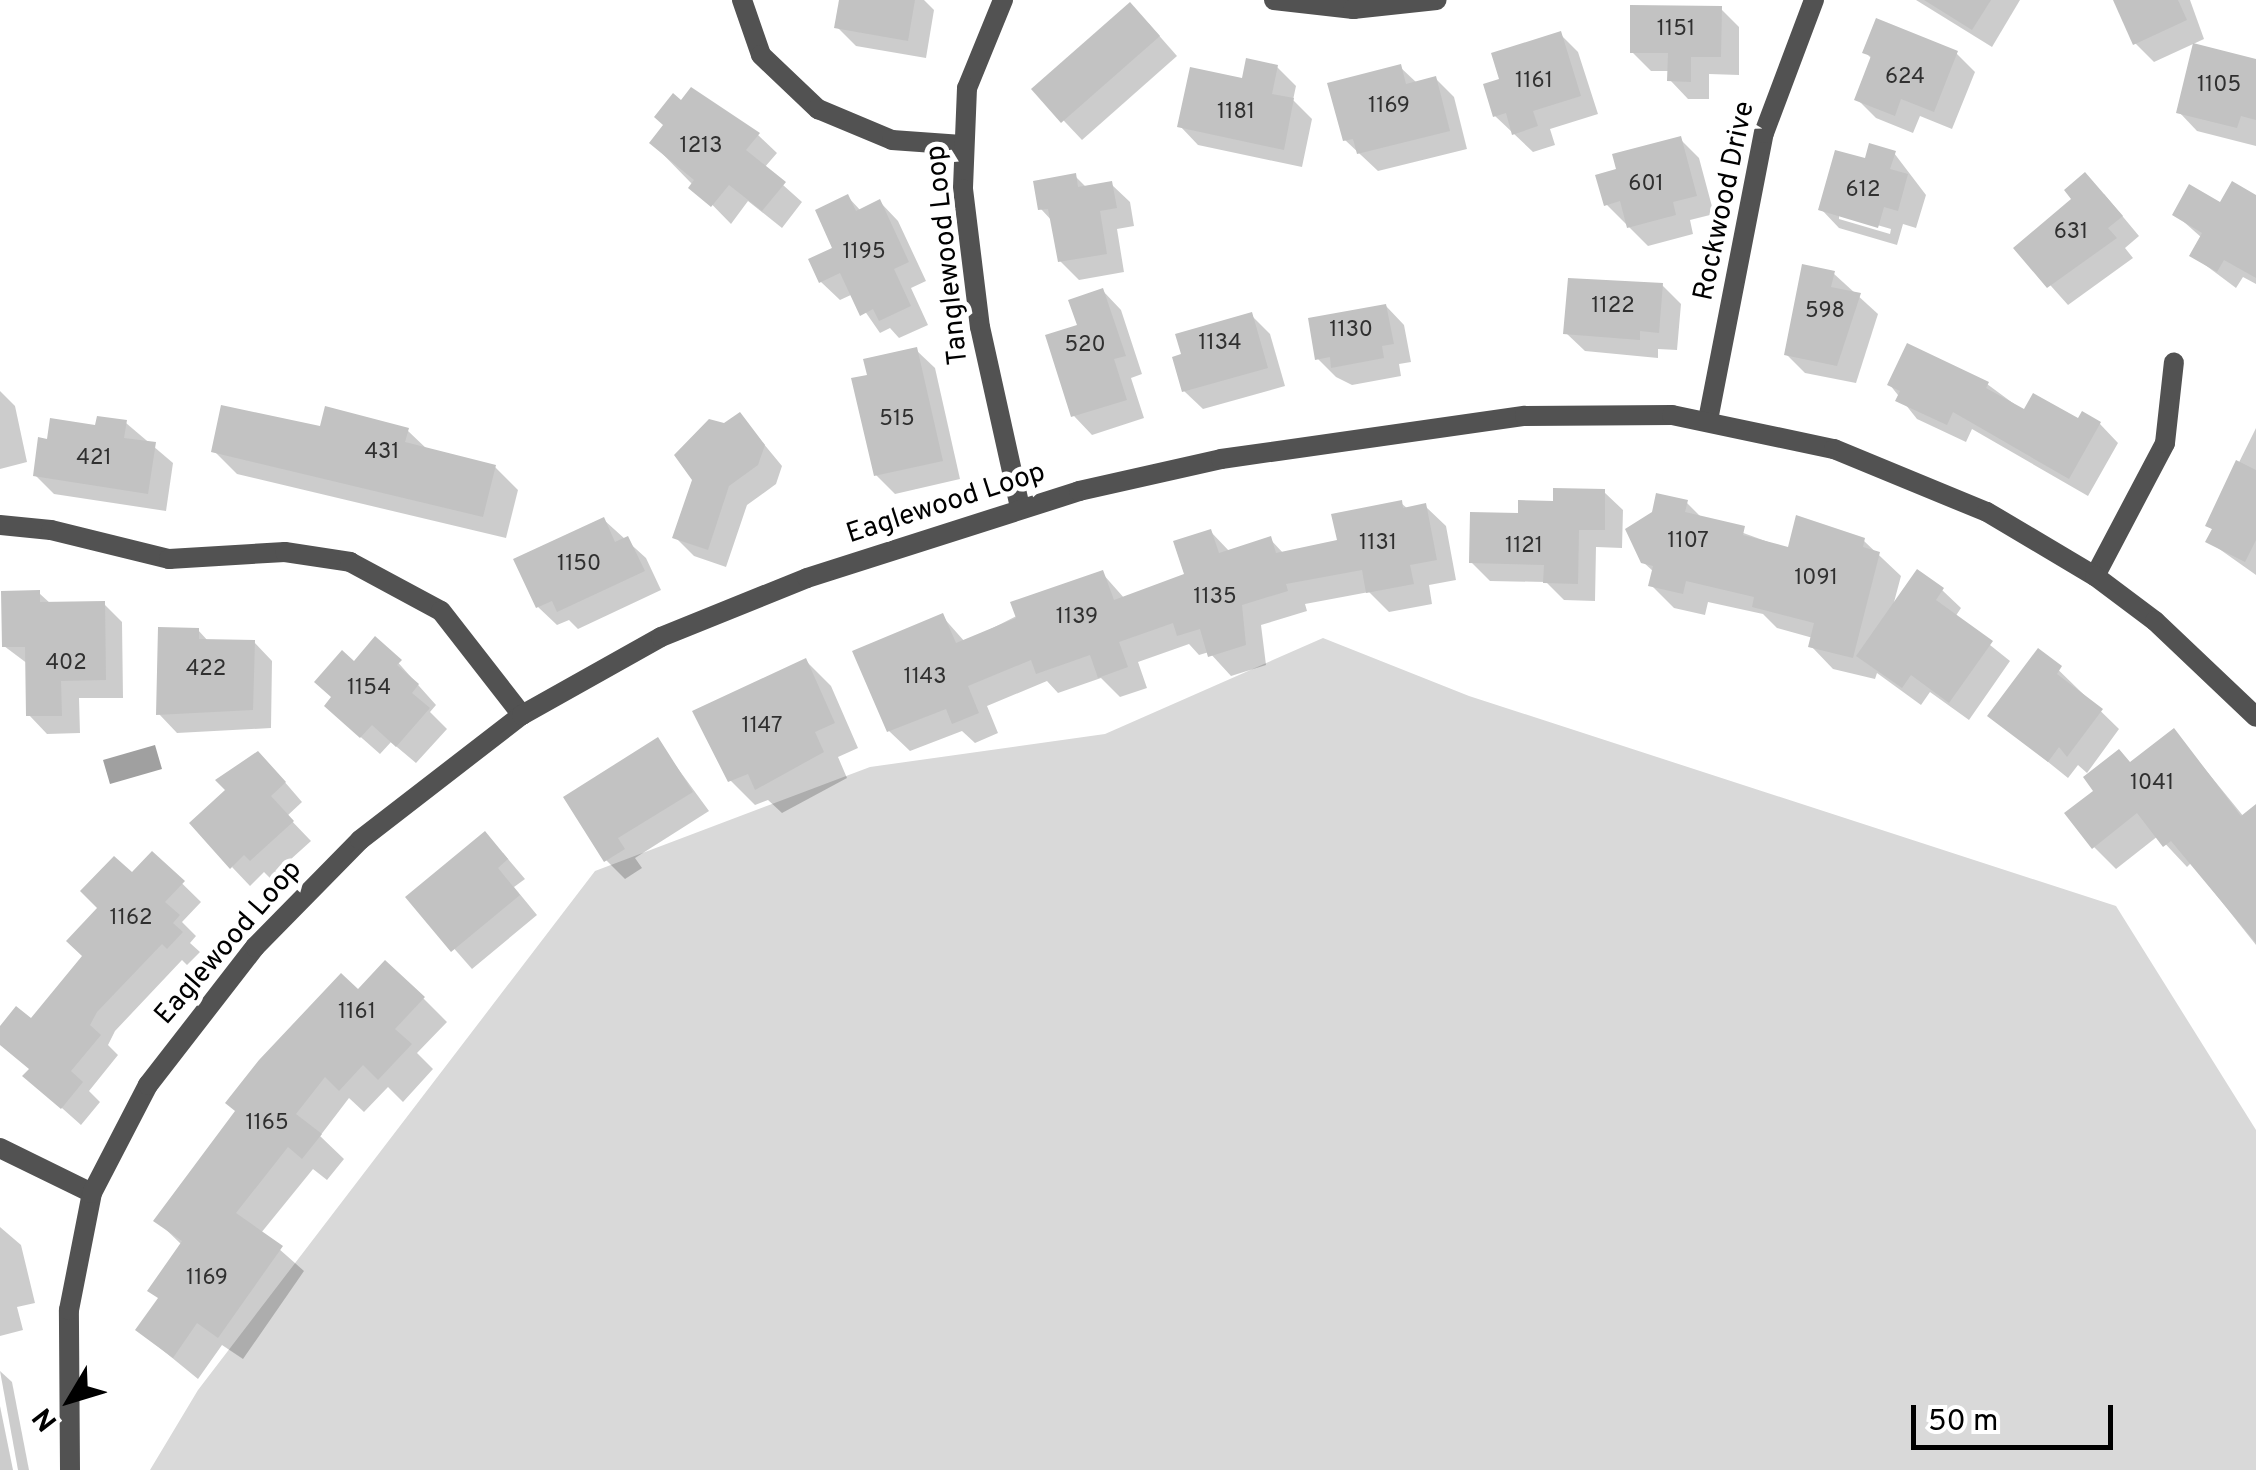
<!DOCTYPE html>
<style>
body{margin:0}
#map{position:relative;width:2256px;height:1470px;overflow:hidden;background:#fff;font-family:Overpass,sans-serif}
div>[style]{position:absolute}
.green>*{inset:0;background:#d9d9d9}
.water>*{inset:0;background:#a0a0a0}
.shadow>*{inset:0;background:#0003}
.building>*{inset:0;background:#c2c2c2}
.minor>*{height:20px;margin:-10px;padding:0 10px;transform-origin:10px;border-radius:10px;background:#525252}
span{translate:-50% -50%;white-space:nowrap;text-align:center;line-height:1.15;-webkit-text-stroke:10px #fff;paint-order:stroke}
.number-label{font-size:22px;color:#303030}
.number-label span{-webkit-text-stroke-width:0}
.street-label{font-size:28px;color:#000}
.north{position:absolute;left:20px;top:1350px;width:100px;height:100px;-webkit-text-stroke:8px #fff;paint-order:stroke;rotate:232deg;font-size:28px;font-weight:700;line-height:40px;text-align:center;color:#000}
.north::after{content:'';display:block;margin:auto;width:35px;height:45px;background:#000;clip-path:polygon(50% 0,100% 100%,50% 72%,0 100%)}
.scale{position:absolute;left:1911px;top:1405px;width:202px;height:45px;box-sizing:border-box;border:5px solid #000;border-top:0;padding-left:12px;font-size:30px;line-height:35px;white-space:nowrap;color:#000;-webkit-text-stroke:8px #fff;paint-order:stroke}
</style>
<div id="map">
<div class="green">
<i style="clip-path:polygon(1323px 638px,1469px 696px,2116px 906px,2256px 1130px,2256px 1470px,150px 1470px,198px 1390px,595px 871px,870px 767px,1105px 734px)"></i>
</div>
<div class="water">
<i style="clip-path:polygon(155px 745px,162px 769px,110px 784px,103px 760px)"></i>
</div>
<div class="shadow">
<i style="clip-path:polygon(842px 0,924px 0,934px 10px,926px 58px,856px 46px,837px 27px)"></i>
<i style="clip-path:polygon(1916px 0,2020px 0,1992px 47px)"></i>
<i style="clip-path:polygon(2115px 0,2190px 0,2204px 39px,2154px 62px,2135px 43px)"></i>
<i style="clip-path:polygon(1721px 9px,1739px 27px,1739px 75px,1709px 74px,1709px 99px,1688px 99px,1670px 80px,1670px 71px,1651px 71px,1632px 52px)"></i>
<i style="clip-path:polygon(1148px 23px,1177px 56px,1082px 140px,1034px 89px)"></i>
<i style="clip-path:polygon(1560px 34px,1578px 52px,1598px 114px,1550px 129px,1555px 145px,1533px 152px,1495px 116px,1502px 81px)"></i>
<i style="clip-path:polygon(1865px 52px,1956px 53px,1975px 72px,1952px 129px,1920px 116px,1913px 133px,1876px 118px,1857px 99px,1873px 60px)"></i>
<i style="clip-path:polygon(2256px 61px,2256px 146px,2197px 131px,2179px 112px)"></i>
<i style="clip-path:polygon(1277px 67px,1296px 86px,1293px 100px,1312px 119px,1302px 167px,1198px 145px,1180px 126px,1244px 81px)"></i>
<i style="clip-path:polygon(1400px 67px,1417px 83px,1436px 79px,1454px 97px,1467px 149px,1378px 171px,1345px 140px)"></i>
<i style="clip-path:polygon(758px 135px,777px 153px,764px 168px,802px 202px,782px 228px,748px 201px,731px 224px,652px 143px)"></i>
<i style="clip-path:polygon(1680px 139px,1699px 158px,1714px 214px,1690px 220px,1693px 234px,1648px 246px,1606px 204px,1619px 171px)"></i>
<i style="clip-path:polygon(evenodd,1894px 153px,1926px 195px,1916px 228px,1903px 224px,1897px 245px,1839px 228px,1821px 209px,1867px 162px,1894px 153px,1839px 214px,1891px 229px,1890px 234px,1839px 219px,1839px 214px)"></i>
<i style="clip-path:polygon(1075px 176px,1087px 188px,1111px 184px,1130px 202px,1134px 226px,1117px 229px,1124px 272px,1079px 280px,1060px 261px,1053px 222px,1041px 209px)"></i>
<i style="clip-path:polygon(2104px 194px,2139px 236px,2125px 248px,2133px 258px,2068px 305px,2017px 248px)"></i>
<i style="clip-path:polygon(848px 197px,861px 211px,880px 202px,898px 221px,926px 281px,911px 288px,928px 325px,899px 338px,890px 328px,880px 333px,853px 294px,840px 300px,821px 282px)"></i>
<i style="clip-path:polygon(2256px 198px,2256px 284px,2243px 277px,2236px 288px,2192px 255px,2202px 238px,2175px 214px)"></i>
<i style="clip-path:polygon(1833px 273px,1878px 314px,1856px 383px,1805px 373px,1786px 354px)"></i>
<i style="clip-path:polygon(1662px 285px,1681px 304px,1677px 350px,1658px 349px,1658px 358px,1585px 351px,1566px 333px)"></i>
<i style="clip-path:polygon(1103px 291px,1121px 310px,1142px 374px,1131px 378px,1144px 418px,1092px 435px,1074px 416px,1080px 327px)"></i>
<i style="clip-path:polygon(1386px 306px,1404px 325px,1411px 362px,1399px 364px,1401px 376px,1352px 385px,1336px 377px,1318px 359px)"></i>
<i style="clip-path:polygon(1251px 315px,1270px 334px,1285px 386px,1203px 409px,1184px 391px)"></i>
<i style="clip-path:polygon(916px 350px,935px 368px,960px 479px,895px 494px,876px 475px,870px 377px)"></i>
<i style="clip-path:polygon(1987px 384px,2025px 412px,2100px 424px,2118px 443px,2088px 496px,1972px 429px,1966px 442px,1917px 419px,1890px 385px)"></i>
<i style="clip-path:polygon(0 391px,15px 406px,27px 462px,0 469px)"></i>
<i style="clip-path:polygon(740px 415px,782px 466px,776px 484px,747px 505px,726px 567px,694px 556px,675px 537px,724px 426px)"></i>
<i style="clip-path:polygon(126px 423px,173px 463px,166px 511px,54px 494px,35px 475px,49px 442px)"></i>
<i style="clip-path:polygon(2256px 428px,2256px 575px,2208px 541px,2214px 531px,2208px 525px)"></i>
<i style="clip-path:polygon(322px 429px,407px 430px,428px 450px,495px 467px,518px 490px,506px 538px,237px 474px,214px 451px)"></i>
<i style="clip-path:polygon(1604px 492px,1623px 510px,1622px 548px,1596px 547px,1595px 601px,1564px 600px,1546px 582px,1490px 581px,1471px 562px,1521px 516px)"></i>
<i style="clip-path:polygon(1401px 503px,1408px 509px,1425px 506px,1446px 526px,1456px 580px,1429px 585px,1432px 604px,1389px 612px,1369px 592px,1305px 604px,1307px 611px,1261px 625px,1266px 665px,1231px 676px,1209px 652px,1199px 655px,1189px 644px,1138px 662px,1147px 688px,1120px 697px,1101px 678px,1058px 693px,1047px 681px,987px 706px,998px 733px,975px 743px,962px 731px,910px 751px,889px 731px,942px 616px,965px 642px,1102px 573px,1125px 599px,1187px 575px,1211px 532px,1230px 552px,1270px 539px,1284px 554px,1340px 542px)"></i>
<i style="clip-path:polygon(1687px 503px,1702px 518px,1790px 550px,1864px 541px,1901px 576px,1893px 606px,1942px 590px,1961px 608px,1955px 617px,2010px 661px,1969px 720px,1930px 692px,1921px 705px,1877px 673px,1875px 679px,1833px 669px,1811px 646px,1813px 638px,1777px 628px,1763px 614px,1708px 602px,1705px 615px,1674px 608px,1651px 585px,1654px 572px,1643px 562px)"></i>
<i style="clip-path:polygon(604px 520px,646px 558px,661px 590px,578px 629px,569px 620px,557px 625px,538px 607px)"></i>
<i style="clip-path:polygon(39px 593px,51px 604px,104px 604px,122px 622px,123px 698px,79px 698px,80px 733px,47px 734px,29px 715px,28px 664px,4px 646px)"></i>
<i style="clip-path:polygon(198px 630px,209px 642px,254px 642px,272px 661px,271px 728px,177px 733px,159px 714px)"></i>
<i style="clip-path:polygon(2039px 651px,2119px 729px,2087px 773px,2078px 765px,2068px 778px,1991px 716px)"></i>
<i style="clip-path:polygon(394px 658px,436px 705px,430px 712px,447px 729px,416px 763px,391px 742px,380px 754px,346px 724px,354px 664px)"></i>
<i style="clip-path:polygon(806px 661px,831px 686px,858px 748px,838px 757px,847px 778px,782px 813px,768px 800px,755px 805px,730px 780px)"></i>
<i style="clip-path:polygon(2174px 731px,2244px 817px,2256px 807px,2256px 945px,2191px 863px,2187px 867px,2158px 836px,2116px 869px,2094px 847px,2131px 764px)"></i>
<i style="clip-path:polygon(657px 740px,709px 811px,635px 858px,642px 868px,625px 879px,606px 860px)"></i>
<i style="clip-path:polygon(277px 773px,302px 802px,287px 816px,311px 841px,270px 878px,264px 872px,250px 886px,232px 867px)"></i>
<i style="clip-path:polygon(503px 853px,525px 879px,514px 887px,537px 915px,472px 969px,409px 897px)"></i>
<i style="clip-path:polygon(152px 854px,201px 902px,182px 922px,196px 936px,190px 943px,200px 952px,187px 965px,182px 960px,115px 1031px,108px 1045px,118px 1055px,89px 1091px,100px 1102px,81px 1125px,26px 1076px,31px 1070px,0 1043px,0 1030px,31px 1021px,85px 957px,132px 876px)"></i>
<i style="clip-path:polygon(358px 993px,423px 998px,447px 1022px,417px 1053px,433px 1069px,403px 1102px,388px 1087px,364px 1112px,349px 1098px,320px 1136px,344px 1159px,327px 1180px,313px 1169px,261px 1233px,304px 1271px,243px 1359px,222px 1345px,198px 1379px,138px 1330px,160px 1300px,182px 1245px,156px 1220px)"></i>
<i style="clip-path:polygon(0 1227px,21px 1245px,35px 1303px,17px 1307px,23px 1330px,0 1336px)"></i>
<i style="clip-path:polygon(0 1371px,12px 1382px,29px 1470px,18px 1470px)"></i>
<i style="clip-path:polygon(0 1406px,13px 1470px,0 1470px)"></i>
</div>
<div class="building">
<i style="clip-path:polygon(839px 0,915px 0,908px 41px,834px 28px)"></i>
<i style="clip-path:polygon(1924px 0,1991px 0,1972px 30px)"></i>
<i style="clip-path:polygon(2113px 0,2178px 0,2187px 20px,2133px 45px)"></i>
<i style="clip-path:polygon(1130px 2px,1160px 36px,1061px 123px,1031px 89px)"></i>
<i style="clip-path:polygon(1630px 5px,1722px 6px,1721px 57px,1691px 57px,1691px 82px,1667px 81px,1668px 53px,1630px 53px)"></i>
<i style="clip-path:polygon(1876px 18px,1958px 51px,1934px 112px,1901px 99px,1895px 116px,1854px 100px,1871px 56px,1862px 53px)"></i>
<i style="clip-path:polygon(1561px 31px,1581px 96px,1533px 111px,1538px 126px,1512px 135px,1506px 113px,1493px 117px,1483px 84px,1499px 79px,1491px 53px)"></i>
<i style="clip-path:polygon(2193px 43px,2256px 59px,2256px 120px,2241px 116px,2237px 128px,2176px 113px)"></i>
<i style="clip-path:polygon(1246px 58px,1278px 65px,1272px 94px,1294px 98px,1284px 150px,1177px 127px,1190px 67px,1242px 78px)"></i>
<i style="clip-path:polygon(1401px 64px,1406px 84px,1436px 76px,1450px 131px,1357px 154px,1353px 139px,1343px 141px,1327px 83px)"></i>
<i style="clip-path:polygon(691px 87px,760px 133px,746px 150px,786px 182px,762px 211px,729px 185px,711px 207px,688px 188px,694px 180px,649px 143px,663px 125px,654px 117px,673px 93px,681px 100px)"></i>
<i style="clip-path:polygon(1681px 136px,1697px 196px,1673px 202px,1676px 215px,1627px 228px,1620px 201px,1604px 206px,1595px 175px,1616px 169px,1612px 154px)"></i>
<i style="clip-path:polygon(1869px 143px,1896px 151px,1890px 169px,1908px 174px,1898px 211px,1884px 207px,1878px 228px,1818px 210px,1835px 150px,1865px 158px)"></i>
<i style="clip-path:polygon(2085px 172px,2123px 216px,2108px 228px,2117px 238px,2047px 288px,2013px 248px,2071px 199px,2064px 190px)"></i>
<i style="clip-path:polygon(1076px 173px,1078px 187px,1112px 181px,1117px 208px,1100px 211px,1107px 254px,1058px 262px,1048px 209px,1038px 210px,1033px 181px)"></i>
<i style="clip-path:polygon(2232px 181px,2256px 195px,2256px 278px,2224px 260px,2217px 272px,2189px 256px,2202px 233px,2172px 215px,2189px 184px,2220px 202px)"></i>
<i style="clip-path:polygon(848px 194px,856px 211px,880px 199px,909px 262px,894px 269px,911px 306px,879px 321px,873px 309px,860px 316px,840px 273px,819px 283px,808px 259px,832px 248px,815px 210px)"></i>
<i style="clip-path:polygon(1802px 264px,1835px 271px,1831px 287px,1861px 293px,1837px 366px,1784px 355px)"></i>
<i style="clip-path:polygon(1568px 278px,1663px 283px,1659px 333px,1640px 331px,1640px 340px,1563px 334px)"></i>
<i style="clip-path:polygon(1103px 288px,1126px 356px,1114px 359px,1127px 400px,1071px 417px,1045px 335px,1077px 325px,1068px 300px)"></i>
<i style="clip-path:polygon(1386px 304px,1394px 344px,1382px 346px,1384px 358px,1331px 368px,1330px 357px,1315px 360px,1308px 318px)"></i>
<i style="clip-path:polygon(1252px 312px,1268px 368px,1182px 392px,1172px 357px,1181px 354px,1175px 334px)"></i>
<i style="clip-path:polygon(1907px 343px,1989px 382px,1986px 388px,2024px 409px,2033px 393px,2078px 418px,2082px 411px,2101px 422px,2069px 479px,1953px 412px,1947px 425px,1895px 401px,1900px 391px,1887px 385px)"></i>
<i style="clip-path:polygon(917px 347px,943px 461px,874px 476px,851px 378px,867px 375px,863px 359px)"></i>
<i style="clip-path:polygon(221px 405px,320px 426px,325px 406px,409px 428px,405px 442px,496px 465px,483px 517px,211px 452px)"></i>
<i style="clip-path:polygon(740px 412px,765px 445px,758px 465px,729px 486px,708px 550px,672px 538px,692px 480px,674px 455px,709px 419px,724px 423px)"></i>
<i style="clip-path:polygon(97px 416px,127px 420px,124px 438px,156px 442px,148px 494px,33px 476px,38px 437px,47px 439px,50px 418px,95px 425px)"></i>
<i style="clip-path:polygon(2236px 460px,2256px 470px,2256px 540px,2245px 562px,2205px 542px,2212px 529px,2205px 526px)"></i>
<i style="clip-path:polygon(1553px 488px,1605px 489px,1605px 530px,1579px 530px,1578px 584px,1543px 583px,1544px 565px,1469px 563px,1470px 512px,1518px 513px,1518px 500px,1553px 501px)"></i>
<i style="clip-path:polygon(1656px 493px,1688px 500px,1685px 512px,1745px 526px,1743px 535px,1788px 547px,1796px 515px,1865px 538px,1863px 547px,1880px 552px,1853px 658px,1808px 647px,1814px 623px,1752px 607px,1754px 597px,1686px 581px,1683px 594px,1648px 586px,1653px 566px,1641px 563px,1625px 529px,1652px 512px)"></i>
<i style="clip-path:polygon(1402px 500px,1403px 508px,1426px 503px,1437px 560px,1410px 565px,1414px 584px,1366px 593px,1362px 570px,1286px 584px,1288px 591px,1242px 605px,1246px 645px,1208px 657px,1200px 629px,1177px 636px,1173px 623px,1119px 642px,1128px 667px,1098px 678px,1090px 655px,1036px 674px,1031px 660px,968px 686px,979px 713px,952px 724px,946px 709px,887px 732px,852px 651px,943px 613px,956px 643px,1016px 618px,1010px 602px,1103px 570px,1114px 600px,1184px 574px,1173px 541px,1211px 529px,1219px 553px,1271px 536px,1276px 553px,1337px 540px,1331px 514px)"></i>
<i style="clip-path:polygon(604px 517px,615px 542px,628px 536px,645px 571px,557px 612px,552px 601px,536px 608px,513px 559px)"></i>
<i style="clip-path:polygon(1917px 569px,1944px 588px,1936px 600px,1993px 641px,1949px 703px,1911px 675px,1902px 688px,1856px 656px)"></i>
<i style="clip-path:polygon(40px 590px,40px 602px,105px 601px,106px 680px,61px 681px,62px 716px,26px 716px,25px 647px,2px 647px,1px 591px)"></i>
<i style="clip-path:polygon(158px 627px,199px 628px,199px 639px,255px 640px,253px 710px,156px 715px)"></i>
<i style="clip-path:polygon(375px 636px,402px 660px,397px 665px,419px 684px,412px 693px,430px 708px,396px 747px,372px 725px,360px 738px,324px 706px,331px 697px,314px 682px,342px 650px,354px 661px)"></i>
<i style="clip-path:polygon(2038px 648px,2062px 666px,2057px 674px,2103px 709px,2067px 757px,2059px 747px,2048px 762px,1987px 716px)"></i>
<i style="clip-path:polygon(806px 658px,835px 723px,815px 732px,824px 752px,755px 790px,748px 774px,728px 782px,692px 711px)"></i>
<i style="clip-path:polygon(2174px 728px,2241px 816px,2256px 804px,2256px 943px,2171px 841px,2163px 847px,2137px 813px,2092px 849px,2064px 813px,2093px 791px,2083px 777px,2119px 749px,2130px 762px)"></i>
<i style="clip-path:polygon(658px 737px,693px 792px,618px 838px,625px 849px,604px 862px,563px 797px)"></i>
<i style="clip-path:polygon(258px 751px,286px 782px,271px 796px,294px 821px,250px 861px,244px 855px,230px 869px,189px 823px,225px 790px,215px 780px)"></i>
<i style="clip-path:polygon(485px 831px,508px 859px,498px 868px,520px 895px,451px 952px,405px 897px)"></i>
<i style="clip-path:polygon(152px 851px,185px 881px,165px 902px,180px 915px,173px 923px,183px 932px,167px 949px,162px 944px,97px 1012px,90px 1025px,101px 1035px,71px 1071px,83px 1082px,61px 1109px,22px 1076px,29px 1069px,0 1045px,0 1026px,16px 1006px,31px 1018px,82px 956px,66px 941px,97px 908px,80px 891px,114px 856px,132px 872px)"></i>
<i style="clip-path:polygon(385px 960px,425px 997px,395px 1029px,412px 1044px,378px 1080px,363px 1065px,339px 1091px,325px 1077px,296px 1114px,322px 1134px,302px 1159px,288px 1147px,236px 1213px,283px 1246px,218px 1338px,197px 1323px,173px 1358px,135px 1330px,158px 1298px,147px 1291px,182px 1241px,153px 1221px,235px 1111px,225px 1103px,259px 1060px,341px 973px,358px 989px)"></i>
</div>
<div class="minor">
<i style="left:742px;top:0;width:58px;rotate:70.9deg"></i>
<i style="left:761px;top:55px;width:79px;rotate:43.5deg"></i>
<i style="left:818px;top:109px;width:80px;rotate:22.7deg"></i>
<i style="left:892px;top:140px;width:70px;rotate:4.1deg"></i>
<i style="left:1003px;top:0;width:95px;rotate:112.2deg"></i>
<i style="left:967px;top:88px;width:101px;rotate:92.3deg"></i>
<i style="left:963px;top:189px;width:139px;rotate:83deg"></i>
<i style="left:980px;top:327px;width:185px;rotate:77.5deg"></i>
<i style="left:1274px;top:0;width:80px;rotate:6.5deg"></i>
<i style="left:1353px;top:9px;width:84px;rotate:-6.1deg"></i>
<i style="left:1708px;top:420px;width:292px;rotate:-79deg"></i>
<i style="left:1764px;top:133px;width:142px;rotate:-69.4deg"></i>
<i style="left:0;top:525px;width:51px;rotate:5.6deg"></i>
<i style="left:51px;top:530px;width:122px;rotate:13.8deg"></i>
<i style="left:169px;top:559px;width:116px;rotate:-3.5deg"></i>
<i style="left:285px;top:552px;width:66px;rotate:8.7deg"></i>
<i style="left:350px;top:562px;width:103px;rotate:28.3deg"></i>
<i style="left:441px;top:611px;width:132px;rotate:52.1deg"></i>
<i style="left:2095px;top:576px;width:150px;rotate:-62.2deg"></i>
<i style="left:2165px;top:443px;width:81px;rotate:-83.7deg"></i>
<i style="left:0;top:1148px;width:102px;rotate:26.1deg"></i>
<i style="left:70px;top:1470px;width:160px;rotate:-90.4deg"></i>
<i style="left:69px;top:1310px;width:119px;rotate:-78.9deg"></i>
<i style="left:92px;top:1193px;width:122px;rotate:-62.6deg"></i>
<i style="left:148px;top:1085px;width:175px;rotate:-52.2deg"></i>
<i style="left:255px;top:947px;width:150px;rotate:-45.5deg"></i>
<i style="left:360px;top:840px;width:205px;rotate:-37.7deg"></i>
<i style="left:522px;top:715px;width:159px;rotate:-29.3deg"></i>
<i style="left:661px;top:637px;width:157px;rotate:-22deg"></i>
<i style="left:807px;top:578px;width:286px;rotate:-17.7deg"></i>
<i style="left:1079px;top:491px;width:146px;rotate:-12.7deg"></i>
<i style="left:1221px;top:459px;width:307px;rotate:-8.1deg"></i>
<i style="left:1525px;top:416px;width:147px;rotate:-0.4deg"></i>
<i style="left:1672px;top:415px;width:166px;rotate:11.9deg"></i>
<i style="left:1834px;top:449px;width:165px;rotate:22.4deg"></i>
<i style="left:1987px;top:512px;width:126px;rotate:30.7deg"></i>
<i style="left:2095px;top:576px;width:75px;rotate:36.9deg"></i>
<i style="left:2155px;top:621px;width:139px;rotate:43.5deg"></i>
</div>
<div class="number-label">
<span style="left:1676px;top:30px">1151</span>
<span style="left:1905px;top:78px">624</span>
<span style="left:1534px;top:82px">1161</span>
<span style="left:2219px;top:86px">1105</span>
<span style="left:1389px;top:107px">1169</span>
<span style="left:1236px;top:113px">1181</span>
<span style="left:701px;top:147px">1213</span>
<span style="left:1646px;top:185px">601</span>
<span style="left:1863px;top:191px">612</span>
<span style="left:2071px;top:233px">631</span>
<span style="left:864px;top:253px">1195</span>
<span style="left:1613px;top:307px">1122</span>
<span style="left:1825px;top:312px">598</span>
<span style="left:1351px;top:331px">1130</span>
<span style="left:1220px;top:344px">1134</span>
<span style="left:1085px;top:346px">520</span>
<span style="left:897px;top:420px">515</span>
<span style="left:382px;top:453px">431</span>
<span style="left:94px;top:459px">421</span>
<span style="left:1688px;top:542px">1107</span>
<span style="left:1378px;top:544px">1131</span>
<span style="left:1524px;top:547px">1121</span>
<span style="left:579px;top:565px">1150</span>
<span style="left:1816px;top:579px">1091</span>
<span style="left:1215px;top:598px">1135</span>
<span style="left:1077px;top:618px">1139</span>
<span style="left:66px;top:664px">402</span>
<span style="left:206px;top:670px">422</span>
<span style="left:925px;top:678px">1143</span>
<span style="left:369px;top:689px">1154</span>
<span style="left:762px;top:727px">1147</span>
<span style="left:2152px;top:784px">1041</span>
<span style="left:131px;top:919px">1162</span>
<span style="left:357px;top:1013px">1161</span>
<span style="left:267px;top:1124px">1165</span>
<span style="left:207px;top:1279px">1169</span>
</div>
<div class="street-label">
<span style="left:1725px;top:201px;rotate:-78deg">Rockwood Drive</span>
<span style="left:948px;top:255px;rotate:-96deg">Tanglewood Loop</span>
<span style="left:946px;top:504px;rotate:-18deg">Eaglewood Loop</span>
<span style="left:229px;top:943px;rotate:-49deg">Eaglewood Loop</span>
</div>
<div class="north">N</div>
<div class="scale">50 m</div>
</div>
